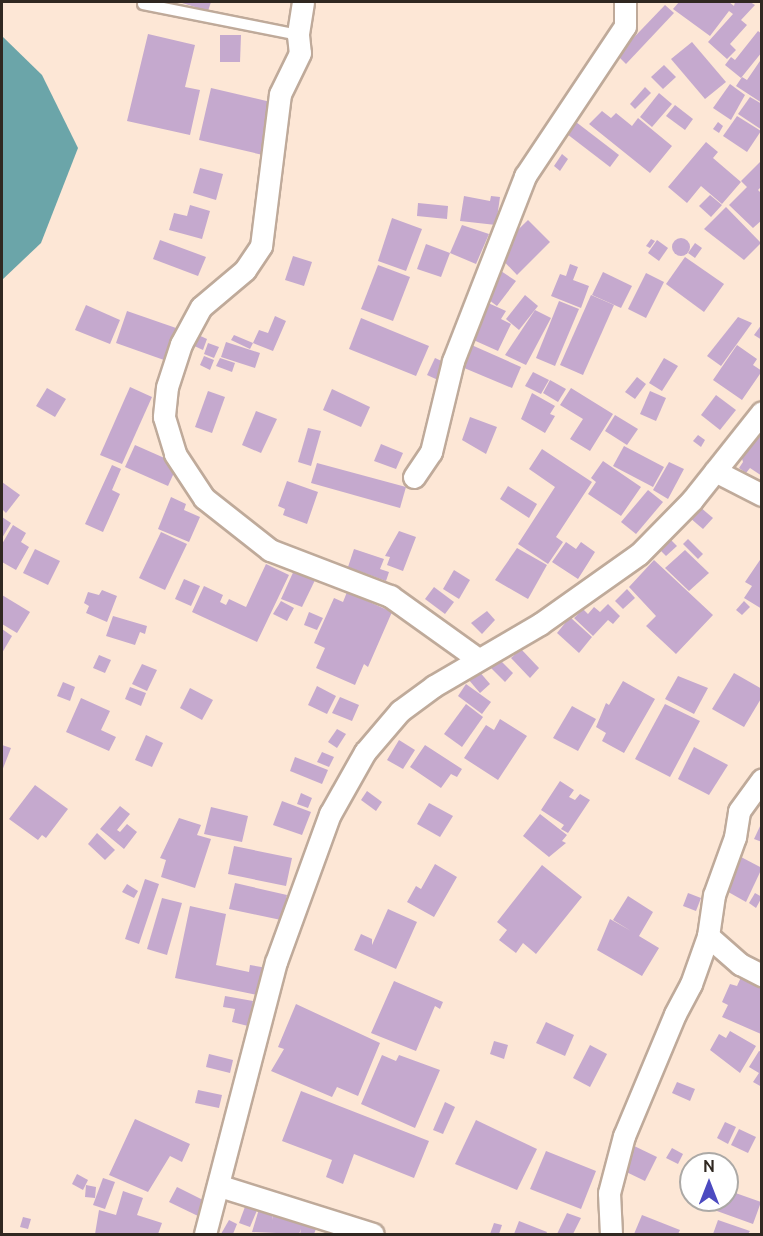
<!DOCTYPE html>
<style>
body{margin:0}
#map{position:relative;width:763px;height:1236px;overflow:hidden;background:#fde7d6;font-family:Ubuntu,sans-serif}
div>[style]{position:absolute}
.water>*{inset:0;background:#6ba5a9}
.building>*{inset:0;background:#c5a9ce}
.round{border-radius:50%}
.roads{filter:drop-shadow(2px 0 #bfaa9a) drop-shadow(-2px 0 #bfaa9a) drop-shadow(0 2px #bfaa9a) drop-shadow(0 -2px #bfaa9a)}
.lane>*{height:10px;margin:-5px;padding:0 5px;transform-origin:5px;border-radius:5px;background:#fff}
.street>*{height:21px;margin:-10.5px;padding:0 10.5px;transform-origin:10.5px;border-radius:10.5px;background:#fff}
span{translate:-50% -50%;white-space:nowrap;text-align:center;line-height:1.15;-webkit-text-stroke:5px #fff;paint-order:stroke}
.frame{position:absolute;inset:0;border:3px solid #302821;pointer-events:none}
.north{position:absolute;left:679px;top:1152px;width:60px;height:60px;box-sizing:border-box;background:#fff;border:2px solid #aca9a6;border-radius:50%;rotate:0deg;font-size:16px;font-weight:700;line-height:24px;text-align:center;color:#302821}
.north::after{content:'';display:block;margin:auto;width:21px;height:27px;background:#4c4ac0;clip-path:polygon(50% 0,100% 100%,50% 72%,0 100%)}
</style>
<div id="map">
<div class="water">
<i style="clip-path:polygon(2px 36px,42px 75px,78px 148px,41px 243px,2px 280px)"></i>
</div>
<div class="building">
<i style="clip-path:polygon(179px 2px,211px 2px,208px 11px)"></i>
<i style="clip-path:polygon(679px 2px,729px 2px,734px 6px,735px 2px,750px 2px,755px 5px,741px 20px,747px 25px,730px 44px,736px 50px,727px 59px,708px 42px,733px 14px,729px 11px,710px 36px,673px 9px)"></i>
<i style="clip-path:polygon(665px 5px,674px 13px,626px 64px,617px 55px)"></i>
<i style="clip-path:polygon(758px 31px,762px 34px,762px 52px,741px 78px,725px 65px,731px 57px,735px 60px)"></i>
<i style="clip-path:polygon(148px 34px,195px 45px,185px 87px,200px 90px,190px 135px,127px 121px)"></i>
<i style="clip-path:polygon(220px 35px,241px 35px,240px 62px,220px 62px)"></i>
<i style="clip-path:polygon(692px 42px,726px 82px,705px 99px,671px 59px)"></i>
<i style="clip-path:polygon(762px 58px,762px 103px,736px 86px,742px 77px,747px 80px)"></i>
<i style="clip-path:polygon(664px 65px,676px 77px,663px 89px,651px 77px)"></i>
<i style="clip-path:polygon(730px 84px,745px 95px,731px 120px,713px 108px)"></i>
<i style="clip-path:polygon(645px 87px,651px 93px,635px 109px,630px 104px)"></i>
<i style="clip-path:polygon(211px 88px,275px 103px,263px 155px,199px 140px)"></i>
<i style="clip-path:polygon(659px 93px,672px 104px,652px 127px,640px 117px)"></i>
<i style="clip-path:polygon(750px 97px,762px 104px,762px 130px,738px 114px)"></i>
<i style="clip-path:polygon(675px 105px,693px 119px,685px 130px,666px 116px)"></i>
<i style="clip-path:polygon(602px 111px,611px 118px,616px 113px,632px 126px,638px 118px,672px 146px,650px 173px,589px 124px)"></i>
<i style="clip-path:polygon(737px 116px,761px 131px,747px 152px,723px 136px)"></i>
<i style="clip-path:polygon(576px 122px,619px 155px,610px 167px,567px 134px)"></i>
<i style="clip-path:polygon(718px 122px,723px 126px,719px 133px,713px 129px)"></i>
<i style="clip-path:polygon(706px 142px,718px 152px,713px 158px,741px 182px,722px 204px,701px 186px,687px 203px,668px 187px)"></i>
<i style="clip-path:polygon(562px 154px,568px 159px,560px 171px,554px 166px)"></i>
<i style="clip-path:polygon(762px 160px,762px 186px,758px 190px,762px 194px,762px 220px,753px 228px,729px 205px,747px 187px,741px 181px)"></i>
<i style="clip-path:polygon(200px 168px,223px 174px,216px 200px,193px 193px)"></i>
<i style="clip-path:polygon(710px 195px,722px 205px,711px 217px,699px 206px)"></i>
<i style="clip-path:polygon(464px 196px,490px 201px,491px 196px,500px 197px,496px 225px,460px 221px)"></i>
<i style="clip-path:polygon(418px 203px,448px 206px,447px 219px,417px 216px)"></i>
<i style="clip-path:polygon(190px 205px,210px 211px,202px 239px,169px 230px,174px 213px,187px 216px)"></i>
<i style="clip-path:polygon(726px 207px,761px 243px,744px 260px,704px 229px)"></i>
<i style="clip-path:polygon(392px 218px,422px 229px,406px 271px,378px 261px)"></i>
<i style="clip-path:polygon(528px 220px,550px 242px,517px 275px,495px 252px)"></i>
<i style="clip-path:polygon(462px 225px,489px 234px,476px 264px,450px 253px)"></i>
<i class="round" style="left:672px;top:238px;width:18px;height:18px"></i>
<i style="clip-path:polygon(651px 239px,655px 241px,650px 248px,646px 246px)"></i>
<i style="clip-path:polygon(160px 240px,206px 257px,198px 276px,153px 259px)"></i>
<i style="clip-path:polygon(657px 240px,668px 248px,659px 261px,648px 253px)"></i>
<i style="clip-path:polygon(695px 243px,702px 248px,695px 258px,688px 253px)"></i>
<i style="clip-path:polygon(426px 244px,450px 253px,441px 277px,417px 269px)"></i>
<i style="clip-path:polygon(293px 256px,312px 262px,304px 286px,285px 280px)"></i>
<i style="clip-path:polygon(685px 257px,724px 284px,704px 312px,666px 284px)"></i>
<i style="clip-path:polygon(570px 264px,578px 267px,573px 280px,589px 286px,581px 308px,551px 296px,560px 274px,566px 276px)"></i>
<i style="clip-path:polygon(378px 265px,410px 277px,393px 321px,361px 309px)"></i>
<i style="clip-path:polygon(501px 271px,516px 281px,497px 306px,489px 300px,493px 294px,488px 290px)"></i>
<i style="clip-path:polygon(603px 272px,632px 286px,621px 308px,592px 295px)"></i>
<i style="clip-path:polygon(646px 273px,664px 282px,646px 318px,628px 309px)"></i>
<i style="clip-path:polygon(525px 295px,538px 306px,519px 330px,506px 319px)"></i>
<i style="clip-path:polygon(591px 295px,614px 305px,583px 375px,560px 365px)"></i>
<i style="clip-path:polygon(559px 301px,579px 309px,555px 366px,536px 358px)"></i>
<i style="clip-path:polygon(486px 302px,506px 311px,501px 319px,511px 324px,498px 351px,469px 338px)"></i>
<i style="clip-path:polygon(86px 305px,120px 320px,110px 344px,75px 330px)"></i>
<i style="clip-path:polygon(535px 310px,551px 318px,526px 365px,505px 355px)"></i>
<i style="clip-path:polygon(127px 311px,176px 328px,164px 360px,116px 343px)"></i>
<i style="clip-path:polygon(275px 316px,286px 321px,273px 351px,253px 343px,259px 330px,268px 333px)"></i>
<i style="clip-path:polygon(738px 317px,752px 323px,721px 366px,707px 356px)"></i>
<i style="clip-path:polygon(361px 318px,429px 346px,416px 376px,349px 349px)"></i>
<i style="clip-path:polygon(762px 324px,762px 340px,754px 335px)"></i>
<i style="clip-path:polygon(194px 333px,207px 339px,203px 350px,190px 344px)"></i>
<i style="clip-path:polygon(234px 335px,253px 343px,250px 349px,231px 340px)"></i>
<i style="clip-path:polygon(226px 342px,260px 353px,255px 368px,221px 357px)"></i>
<i style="clip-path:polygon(208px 343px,219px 347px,214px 358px,204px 354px)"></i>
<i style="clip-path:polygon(467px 343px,521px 367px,512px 388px,457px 365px)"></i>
<i style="clip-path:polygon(737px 345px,757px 359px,753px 365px,762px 371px,742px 400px,713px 380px)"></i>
<i style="clip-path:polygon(204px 356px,214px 360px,210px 370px,200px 365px)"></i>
<i style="clip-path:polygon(220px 358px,235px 363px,232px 372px,216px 366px)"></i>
<i style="clip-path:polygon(435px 358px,446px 363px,438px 380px,427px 375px)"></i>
<i style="clip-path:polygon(664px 358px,678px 366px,662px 391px,649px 383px)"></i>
<i style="clip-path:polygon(533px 372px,549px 380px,541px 394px,525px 386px)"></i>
<i style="clip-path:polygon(637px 377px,646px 384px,635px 399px,625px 392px)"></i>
<i style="clip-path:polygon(550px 380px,566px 389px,558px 402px,543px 393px)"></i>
<i style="clip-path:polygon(130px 387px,152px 397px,122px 464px,100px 455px)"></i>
<i style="clip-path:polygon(47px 388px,66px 399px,55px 417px,36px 406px)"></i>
<i style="clip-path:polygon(571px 388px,613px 414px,590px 451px,570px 439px,583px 419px,560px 405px)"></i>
<i style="clip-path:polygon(332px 389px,370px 407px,361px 427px,323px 410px)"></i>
<i style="clip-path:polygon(208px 391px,225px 397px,212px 433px,195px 427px)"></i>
<i style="clip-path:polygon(650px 391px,666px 398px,656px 421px,640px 414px)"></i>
<i style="clip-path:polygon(532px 393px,555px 406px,550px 414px,555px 416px,545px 433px,521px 419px)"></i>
<i style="clip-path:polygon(716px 395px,736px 410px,720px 430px,701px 415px)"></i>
<i style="clip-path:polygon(256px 411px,277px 419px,261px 453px,242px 445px)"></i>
<i style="clip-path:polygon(615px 415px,638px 429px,627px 445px,605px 431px)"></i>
<i style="clip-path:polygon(470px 417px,497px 427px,486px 454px,462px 440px)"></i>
<i style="clip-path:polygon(762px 422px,762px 476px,750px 468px,746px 473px,739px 468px,743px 462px,740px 452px)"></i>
<i style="clip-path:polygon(308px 428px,321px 431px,311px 466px,298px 462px)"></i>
<i style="clip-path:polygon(698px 435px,705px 440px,701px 447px,693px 441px)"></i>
<i style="clip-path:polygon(381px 444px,403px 453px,396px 469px,374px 461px)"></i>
<i style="clip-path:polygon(135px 445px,178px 464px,168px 486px,125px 467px)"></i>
<i style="clip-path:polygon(624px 446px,664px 467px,653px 487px,613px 466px)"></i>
<i style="clip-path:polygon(542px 449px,592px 482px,556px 537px,563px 542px,548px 564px,518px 544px,555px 487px,529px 469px)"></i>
<i style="clip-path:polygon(603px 461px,641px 487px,621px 516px,588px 494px,596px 482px,591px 478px)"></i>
<i style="clip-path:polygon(669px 462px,684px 469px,668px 499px,653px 490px)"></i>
<i style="clip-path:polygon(317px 463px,406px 487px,400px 508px,311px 483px)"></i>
<i style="clip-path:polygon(112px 465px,121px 469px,112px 490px,120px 494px,103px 532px,85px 524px)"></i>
<i style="clip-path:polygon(287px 481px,318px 492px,307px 524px,283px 515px,285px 509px,278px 506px)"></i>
<i style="clip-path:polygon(2px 482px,20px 495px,6px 513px,2px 509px)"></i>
<i style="clip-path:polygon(508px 486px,537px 504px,529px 518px,500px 499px)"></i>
<i style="clip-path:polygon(648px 490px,663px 502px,636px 534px,621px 522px)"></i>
<i style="clip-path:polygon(171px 497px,186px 504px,184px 510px,200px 517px,189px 542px,158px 529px)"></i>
<i style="clip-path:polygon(700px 507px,713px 518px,703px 529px,690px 518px)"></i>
<i style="clip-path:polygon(2px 517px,11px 523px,2px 538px)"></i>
<i style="clip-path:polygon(13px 525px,26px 533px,21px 542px,29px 547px,16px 570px,2px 562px,2px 544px)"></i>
<i style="clip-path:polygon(399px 531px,416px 537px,403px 571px,387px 565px,390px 557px,385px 556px)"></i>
<i style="clip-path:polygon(161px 532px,187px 544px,165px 590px,139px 578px)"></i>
<i style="clip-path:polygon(688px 539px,703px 554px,698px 559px,683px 544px)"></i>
<i style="clip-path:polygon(671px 540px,677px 546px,666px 556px,661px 551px)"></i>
<i style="clip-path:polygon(566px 542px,576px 549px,581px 542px,595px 552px,578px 579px,552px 562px)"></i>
<i style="clip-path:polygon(517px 548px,547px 565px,528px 599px,495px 580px)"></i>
<i style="clip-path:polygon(35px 549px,60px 561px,48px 585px,23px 573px)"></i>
<i style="clip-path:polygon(354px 549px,384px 559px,380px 569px,389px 572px,386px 581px,348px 567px)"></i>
<i style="clip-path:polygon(685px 550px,709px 573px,689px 591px,665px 568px)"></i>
<i style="clip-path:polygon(762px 557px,762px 609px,744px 598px,752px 586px,745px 582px)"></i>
<i style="clip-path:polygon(654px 560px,713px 615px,676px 654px,646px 626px,656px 616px,629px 587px)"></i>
<i style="clip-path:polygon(266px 564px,289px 575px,257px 642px,192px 612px,204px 586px,223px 595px,220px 602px,226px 605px,229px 599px,246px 607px)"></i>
<i style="clip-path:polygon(296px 566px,317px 576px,302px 607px,281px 599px)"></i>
<i style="clip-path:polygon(454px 570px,470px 580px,459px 599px,443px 589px)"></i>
<i style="clip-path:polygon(184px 579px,200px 586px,191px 606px,175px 599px)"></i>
<i style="clip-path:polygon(434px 587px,454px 602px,445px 614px,425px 599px)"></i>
<i style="clip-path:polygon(627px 589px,635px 598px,623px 609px,615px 601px)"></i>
<i style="clip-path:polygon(102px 590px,117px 596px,107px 622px,86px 613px,89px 606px,84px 603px,88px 592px,99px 595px)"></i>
<i style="clip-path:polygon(347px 592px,392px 612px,368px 667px,364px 664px,355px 685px,316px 668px,325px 648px,314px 643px,334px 598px,343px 602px)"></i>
<i style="clip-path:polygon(2px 595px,30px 612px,17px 633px,2px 624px)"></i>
<i style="clip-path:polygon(281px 601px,294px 608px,287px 621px,273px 614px)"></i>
<i style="clip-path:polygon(744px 601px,750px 607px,742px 615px,736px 610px)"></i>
<i style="clip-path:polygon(608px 604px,620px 616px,613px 624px,608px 620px,593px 636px,574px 618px,583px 609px,588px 614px,594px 607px,600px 612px)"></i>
<i style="clip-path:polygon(487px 611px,495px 620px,482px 634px,471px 623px)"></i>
<i style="clip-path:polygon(309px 612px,323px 618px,317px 630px,304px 625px)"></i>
<i style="clip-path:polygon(113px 616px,147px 626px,145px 634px,140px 632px,135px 645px,106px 636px)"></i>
<i style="clip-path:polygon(570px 617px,592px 637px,579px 653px,557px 633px)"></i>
<i style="clip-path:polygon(2px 629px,12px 636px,2px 653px)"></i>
<i style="clip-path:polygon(521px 649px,539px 668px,530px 678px,511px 658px)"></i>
<i style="clip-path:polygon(99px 655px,111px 660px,105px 673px,93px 668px)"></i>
<i style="clip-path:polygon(499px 659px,513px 673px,505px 682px,490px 667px)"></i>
<i style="clip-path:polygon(142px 664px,157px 670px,147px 691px,132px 684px)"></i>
<i style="clip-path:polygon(478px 670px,490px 684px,480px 693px,468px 679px)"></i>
<i style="clip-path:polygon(734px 673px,762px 689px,762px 697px,744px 727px,712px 709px)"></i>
<i style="clip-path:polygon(678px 676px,708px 688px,694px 714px,665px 699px)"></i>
<i style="clip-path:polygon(623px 681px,655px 699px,624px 753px,602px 741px,606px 733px,596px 727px,606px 703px,609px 705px)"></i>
<i style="clip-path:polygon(63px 682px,75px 687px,70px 701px,57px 696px)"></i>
<i style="clip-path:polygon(466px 684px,491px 702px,482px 714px,458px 696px)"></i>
<i style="clip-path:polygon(317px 686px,336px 696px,327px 714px,308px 705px)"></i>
<i style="clip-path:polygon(130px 687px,146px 693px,141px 706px,125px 699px)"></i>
<i style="clip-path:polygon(190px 688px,213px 700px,202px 720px,180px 708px)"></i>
<i style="clip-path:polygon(340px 697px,359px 705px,352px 721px,332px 713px)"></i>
<i style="clip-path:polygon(81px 698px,110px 711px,101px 730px,116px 737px,109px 751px,66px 732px)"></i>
<i style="clip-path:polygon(466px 704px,483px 717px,462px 747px,444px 734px)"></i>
<i style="clip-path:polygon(665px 704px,700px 721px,670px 777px,635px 759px)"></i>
<i style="clip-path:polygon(572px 706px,596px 719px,578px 751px,553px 738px)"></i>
<i style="clip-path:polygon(500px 719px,527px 736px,498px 780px,464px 758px,486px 725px,494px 730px)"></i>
<i style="clip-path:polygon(337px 729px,346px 734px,337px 748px,328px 742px)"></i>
<i style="clip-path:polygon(146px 735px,163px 743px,152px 767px,135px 760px)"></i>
<i style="clip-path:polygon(399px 740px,415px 750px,403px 769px,387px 760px)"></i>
<i style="clip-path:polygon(2px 745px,11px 748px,2px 771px)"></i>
<i style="clip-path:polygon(425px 745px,462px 769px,457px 777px,451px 774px,441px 788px,410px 767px)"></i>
<i style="clip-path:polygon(694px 747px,728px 765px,709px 795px,678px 779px)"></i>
<i style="clip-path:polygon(322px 752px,334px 757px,329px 767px,317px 762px)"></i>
<i style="clip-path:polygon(295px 757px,328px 770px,322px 784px,290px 771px)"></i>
<i style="clip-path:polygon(560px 781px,574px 790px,569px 797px,575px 800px,580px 794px,590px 800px,568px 833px,561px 829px,564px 825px,541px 810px)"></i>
<i style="clip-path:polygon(35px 785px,68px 809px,46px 838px,42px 835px,38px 840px,9px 819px)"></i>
<i style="clip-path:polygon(367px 791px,382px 802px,376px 811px,361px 800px)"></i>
<i style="clip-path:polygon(301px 793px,312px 798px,308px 808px,297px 804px)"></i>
<i style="clip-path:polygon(282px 801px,311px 812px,302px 835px,273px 825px)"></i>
<i style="clip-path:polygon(429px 803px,453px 816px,440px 837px,417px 824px)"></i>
<i style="clip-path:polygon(120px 806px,130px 814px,117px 830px,120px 832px,127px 824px,137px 832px,124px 849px,100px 829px)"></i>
<i style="clip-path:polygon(211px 807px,248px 816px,242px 842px,204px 834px)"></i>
<i style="clip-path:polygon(540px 814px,567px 835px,562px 841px,566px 843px,549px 857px,523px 836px)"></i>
<i style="clip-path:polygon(179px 818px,201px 825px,197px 835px,211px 839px,195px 888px,161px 877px,166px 860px,160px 858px)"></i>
<i style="clip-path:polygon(762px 822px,762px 842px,754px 839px)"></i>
<i style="clip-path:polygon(97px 833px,115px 850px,105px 860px,88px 844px)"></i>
<i style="clip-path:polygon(234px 846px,292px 858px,286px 886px,228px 874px)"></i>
<i style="clip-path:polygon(741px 857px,762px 868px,746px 902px,723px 889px)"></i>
<i style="clip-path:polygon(435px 864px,457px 877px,434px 917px,407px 902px,416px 886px,421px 889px)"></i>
<i style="clip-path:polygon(542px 865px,582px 897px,536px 954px,523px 943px,516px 953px,499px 940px,507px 930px,497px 922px)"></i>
<i style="clip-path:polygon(145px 879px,159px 884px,139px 944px,125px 939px)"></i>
<i style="clip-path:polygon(235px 883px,287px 895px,281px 920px,229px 909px)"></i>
<i style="clip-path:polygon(127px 884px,138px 891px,134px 898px,122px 892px)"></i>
<i style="clip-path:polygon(688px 893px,701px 898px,696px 911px,683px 906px)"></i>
<i style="clip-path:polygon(755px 893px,762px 897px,756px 908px,749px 903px)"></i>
<i style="clip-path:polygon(628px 896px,653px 912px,639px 936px,659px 948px,642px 976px,597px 950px,610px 919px,631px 931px,613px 920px)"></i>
<i style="clip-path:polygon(162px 898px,182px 903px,167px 955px,147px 949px)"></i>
<i style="clip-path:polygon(190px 906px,226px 914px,216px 965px,249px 972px,250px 965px,267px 968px,262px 996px,175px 978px)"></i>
<i style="clip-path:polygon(388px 909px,417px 922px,396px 969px,354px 950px,361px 934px,372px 939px,372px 945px)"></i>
<i style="clip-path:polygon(742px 975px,762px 983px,761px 1034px,722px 1017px,728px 1005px,722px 1002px,730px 984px,737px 986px)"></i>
<i style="clip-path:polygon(394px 981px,443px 1002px,440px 1009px,435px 1006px,416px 1051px,371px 1033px)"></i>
<i style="clip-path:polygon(225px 996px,253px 1001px,248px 1026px,232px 1022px,235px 1009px,223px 1007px)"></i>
<i style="clip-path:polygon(296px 1004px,380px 1043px,358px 1096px,337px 1087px,332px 1097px,271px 1071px,284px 1049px,278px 1047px)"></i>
<i style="clip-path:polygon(546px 1022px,574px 1035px,565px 1056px,536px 1043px)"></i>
<i style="clip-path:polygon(730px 1031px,756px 1046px,740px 1073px,710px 1050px,719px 1034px,726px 1038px)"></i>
<i style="clip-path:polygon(494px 1041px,508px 1045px,504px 1059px,490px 1054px)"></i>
<i style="clip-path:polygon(590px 1045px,607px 1054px,590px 1087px,573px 1078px)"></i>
<i style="clip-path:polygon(759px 1051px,762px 1052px,762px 1087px,753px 1082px,759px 1073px,749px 1067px)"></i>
<i style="clip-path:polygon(209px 1054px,233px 1060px,230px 1073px,206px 1067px)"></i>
<i style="clip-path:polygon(382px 1055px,396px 1061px,399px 1055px,440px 1070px,415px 1128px,361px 1104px)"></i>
<i style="clip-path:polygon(677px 1082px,695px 1089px,690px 1101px,672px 1093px)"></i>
<i style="clip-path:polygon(198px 1090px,222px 1095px,219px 1108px,195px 1103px)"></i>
<i style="clip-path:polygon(301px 1091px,429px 1141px,414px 1178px,354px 1154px,343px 1184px,326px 1177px,332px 1160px,282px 1141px)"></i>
<i style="clip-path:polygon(445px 1102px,455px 1107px,443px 1134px,433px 1130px)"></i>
<i style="clip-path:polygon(135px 1119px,190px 1144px,182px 1162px,170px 1156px,148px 1192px,109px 1175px)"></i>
<i style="clip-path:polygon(476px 1120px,537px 1149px,517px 1190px,455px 1164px)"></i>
<i style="clip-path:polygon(725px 1122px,736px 1127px,728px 1144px,717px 1138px)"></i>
<i style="clip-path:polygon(739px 1129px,756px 1137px,748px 1153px,731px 1145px)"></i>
<i style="clip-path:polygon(630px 1144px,657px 1157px,645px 1181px,618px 1168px)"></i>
<i style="clip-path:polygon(672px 1148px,683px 1154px,678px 1164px,666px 1158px)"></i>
<i style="clip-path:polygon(546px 1151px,596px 1171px,581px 1209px,530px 1189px)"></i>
<i style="clip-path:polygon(77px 1174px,88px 1180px,83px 1190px,72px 1184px)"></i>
<i style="clip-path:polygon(103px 1178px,115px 1182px,105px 1209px,93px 1205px)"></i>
<i style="clip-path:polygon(86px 1185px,96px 1187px,95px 1198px,85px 1197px)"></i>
<i style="clip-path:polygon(177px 1187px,205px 1201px,198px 1216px,169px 1202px)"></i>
<i style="clip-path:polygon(727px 1190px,761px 1202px,753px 1224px,692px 1202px,727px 1200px)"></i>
<i style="clip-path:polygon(123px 1191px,143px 1198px,137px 1215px,162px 1223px,158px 1234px,95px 1234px,99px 1210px,116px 1215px)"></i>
<i style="clip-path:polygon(246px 1204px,258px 1208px,250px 1227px,239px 1223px)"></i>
<i style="clip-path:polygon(259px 1209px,273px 1214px,272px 1220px,274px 1213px,303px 1223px,316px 1229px,314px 1234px,300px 1234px,301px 1229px,299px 1234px,252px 1232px)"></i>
<i style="clip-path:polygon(567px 1213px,581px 1218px,573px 1234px,557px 1234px)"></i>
<i style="clip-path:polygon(642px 1215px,680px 1230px,678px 1234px,634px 1234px)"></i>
<i style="clip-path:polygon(23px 1217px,31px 1219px,28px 1229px,20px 1227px)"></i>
<i style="clip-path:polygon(229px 1220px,237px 1224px,233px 1234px,221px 1234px)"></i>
<i style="clip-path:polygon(718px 1220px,750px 1231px,748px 1234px,713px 1234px)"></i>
<i style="clip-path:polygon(519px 1221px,547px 1232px,546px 1234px,514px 1234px)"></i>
<i style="clip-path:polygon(494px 1223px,502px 1225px,499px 1234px,490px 1234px)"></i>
</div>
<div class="roads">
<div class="lane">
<i style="left:143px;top:4px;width:158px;rotate:11.3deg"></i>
</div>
<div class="street">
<i style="left:303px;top:2px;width:33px;rotate:99deg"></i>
<i style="left:298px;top:35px;width:18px;rotate:84deg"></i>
<i style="left:300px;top:53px;width:46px;rotate:116deg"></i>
<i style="left:280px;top:94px;width:153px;rotate:97.1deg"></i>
<i style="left:261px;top:246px;width:29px;rotate:124deg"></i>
<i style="left:245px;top:270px;width:57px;rotate:139.9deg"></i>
<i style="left:201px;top:307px;width:42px;rotate:118.4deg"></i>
<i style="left:181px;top:344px;width:45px;rotate:108deg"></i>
<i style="left:167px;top:387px;width:30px;rotate:96deg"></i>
<i style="left:164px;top:417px;width:39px;rotate:73deg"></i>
<i style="left:175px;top:454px;width:53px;rotate:56.6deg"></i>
<i style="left:204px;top:498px;width:84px;rotate:38.2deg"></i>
<i style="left:270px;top:550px;width:129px;rotate:21deg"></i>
<i style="left:390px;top:596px;width:108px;rotate:35.6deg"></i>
<i style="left:715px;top:471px;width:53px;rotate:27.1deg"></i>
<i style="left:414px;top:477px;width:30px;rotate:-56deg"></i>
<i style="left:431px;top:452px;width:94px;rotate:-76.4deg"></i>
<i style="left:453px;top:361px;width:199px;rotate:-68.7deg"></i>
<i style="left:525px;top:176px;width:180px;rotate:-56.3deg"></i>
<i style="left:625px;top:26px;width:24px;rotate:-90deg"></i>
<i style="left:708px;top:936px;width:43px;rotate:41.2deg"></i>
<i style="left:740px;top:964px;width:25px;rotate:27deg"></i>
<i style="left:220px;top:1186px;width:160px;rotate:17.4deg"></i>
<i style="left:205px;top:1234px;width:281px;rotate:-75.4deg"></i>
<i style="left:276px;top:962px;width:158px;rotate:-70deg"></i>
<i style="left:330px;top:814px;width:71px;rotate:-60.6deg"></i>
<i style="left:365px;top:752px;width:54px;rotate:-49.5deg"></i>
<i style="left:400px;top:711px;width:42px;rotate:-36.3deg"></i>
<i style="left:434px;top:686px;width:123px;rotate:-30.3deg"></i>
<i style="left:540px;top:624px;width:121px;rotate:-35.3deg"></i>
<i style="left:639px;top:554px;width:76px;rotate:-45.5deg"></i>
<i style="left:692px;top:500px;width:112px;rotate:-51.5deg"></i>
<i style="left:611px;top:1234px;width:41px;rotate:-92.8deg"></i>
<i style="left:609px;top:1193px;width:59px;rotate:-75.3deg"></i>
<i style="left:624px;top:1136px;width:132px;rotate:-67.3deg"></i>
<i style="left:675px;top:1014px;width:34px;rotate:-62deg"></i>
<i style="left:691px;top:984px;width:51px;rotate:-70.5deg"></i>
<i style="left:708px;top:936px;width:41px;rotate:-81.7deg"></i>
<i style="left:714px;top:895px;width:62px;rotate:-70.1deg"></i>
<i style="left:735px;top:837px;width:26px;rotate:-81deg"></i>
<i style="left:739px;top:811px;width:39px;rotate:-54deg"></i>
</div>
</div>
<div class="frame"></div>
<div class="north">N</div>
</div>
